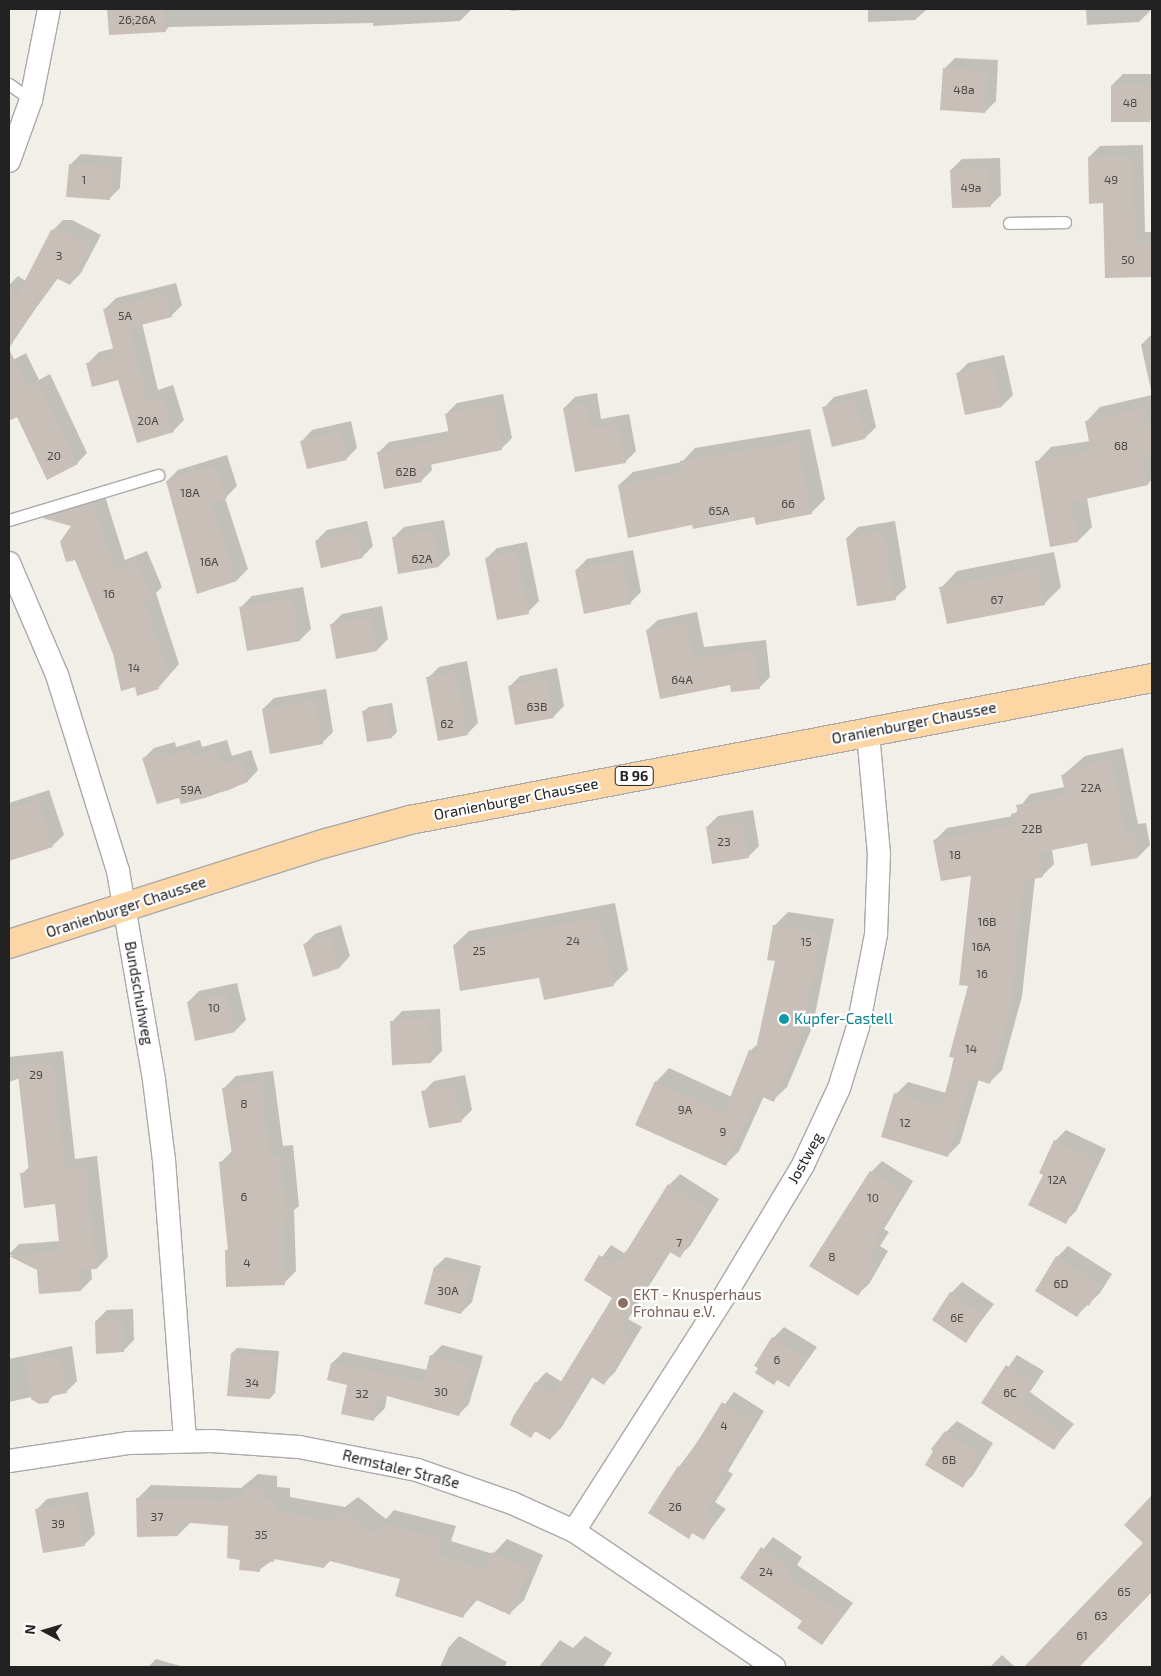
<!DOCTYPE html>
<meta charset="utf-8">
<style>
body{margin:0}
#map{position:relative;width:1161px;height:1676px;overflow:hidden;background:#f2efe9;font-family:"Exo 2",sans-serif}
div>[style]{position:absolute}
.shadow>*{inset:0;background:#0003}
.building>*{inset:0;background:#c7bfb8}
.roads{filter:drop-shadow(1px 0 #a9a9a9) drop-shadow(-1px 0 #a9a9a9) drop-shadow(0 1px #a9a9a9) drop-shadow(0 -1px #a9a9a9)}
.service>*{height:11px;margin:-5.5px;padding:0 5.5px;transform-origin:5.5px;border-radius:5.5px;background:#fff}
.minor>*{height:22px;margin:-11px;padding:0 11px;transform-origin:11px;border-radius:11px;background:#fff}
.primary>*{height:28px;margin:-14px;padding:0 14px;transform-origin:14px;border-radius:14px;background:#fcd6a4}
.dots>*{width:14px;height:14px;translate:-50% -50%;box-sizing:border-box;border:2px solid #fff;border-radius:50%}
span{translate:-50% -50%;white-space:nowrap;text-align:center;line-height:1.15;-webkit-text-stroke:4.5px #fff;paint-order:stroke}
.number-label{font-size:12px;color:#4b4948}
.number-label span{-webkit-text-stroke-width:0}
.shield-label span{padding:1px 4px;background:#fff;border:1px solid;border-radius:4px;-webkit-text-stroke-width:0}
.shield-label{font-size:14px;color:#222;font-weight:700}
.street-label{font-size:15px;color:#222}
.culture-label{font-size:15px;color:#0d838f}
.left{translate:0 -50%;text-align:left}
.education-label{font-size:15px;color:#785e54}
.frame{position:absolute;inset:0;border:10px solid #222;pointer-events:none}
.north{position:absolute;left:20px;top:1606px;width:50px;height:50px;-webkit-text-stroke:4px #fff;paint-order:stroke;rotate:276deg;font-size:14px;font-weight:700;line-height:20px;text-align:center;color:#222}
.north::after{content:'';display:block;margin:auto;width:18px;height:22px;background:#222;clip-path:polygon(50% 0,100% 100%,50% 72%,0 100%)}
</style>
<div id="map">
<div class="shadow">
<i style="clip-path:polygon(109px 9px,472px 9px,460px 21px,373px 26px,373px 23px,169px 27px,165px 31px,110px 33px)"></i>
<i style="clip-path:polygon(511px 9px,535px 9px,511px 11px)"></i>
<i style="clip-path:polygon(868px 9px,926px 9px,926px 10px,915px 20px,868px 22px)"></i>
<i style="clip-path:polygon(1086px 9px,1150px 9px,1150px 11px,1139px 22px,1087px 25px)"></i>
<i style="clip-path:polygon(955px 58px,998px 60px,996px 101px,985px 112px,944px 69px)"></i>
<i style="clip-path:polygon(1123px 74px,1152px 74px,1152px 118px,1149px 121px,1112px 85px)"></i>
<i style="clip-path:polygon(1143px 145px,1145px 232px,1152px 232px,1152px 276px,1106px 277px,1104px 202px,1089px 157px,1100px 146px)"></i>
<i style="clip-path:polygon(81px 154px,122px 157px,120px 188px,109px 199px,70px 165px)"></i>
<i style="clip-path:polygon(1000px 158px,1001px 195px,990px 206px,951px 170px,962px 159px)"></i>
<i style="clip-path:polygon(63px 220px,72px 220px,101px 235px,81px 273px,70px 284px,58px 278px,12px 341px,9px 338px,9px 285px,18px 276px,26px 281px,52px 231px)"></i>
<i style="clip-path:polygon(176px 283px,182px 305px,171px 316px,142px 323px,158px 390px,173px 385px,184px 420px,173px 431px,119px 379px,88px 363px,99px 352px,115px 348px,105px 309px,116px 298px)"></i>
<i style="clip-path:polygon(1152px 334px,1152px 390px,1151px 390px,1141px 345px)"></i>
<i style="clip-path:polygon(26px 353px,39px 380px,50px 374px,87px 453px,77px 463px,18px 415px,9px 419px,9px 362px)"></i>
<i style="clip-path:polygon(1004px 355px,1013px 395px,1002px 406px,957px 374px,968px 363px)"></i>
<i style="clip-path:polygon(867px 389px,876px 427px,865px 438px,824px 408px,834px 397px)"></i>
<i style="clip-path:polygon(597px 393px,601px 419px,629px 414px,636px 451px,625px 462px,564px 408px,575px 397px)"></i>
<i style="clip-path:polygon(503px 394px,512px 438px,501px 449px,431px 463px,432px 470px,421px 481px,378px 453px,389px 442px,449px 431px,446px 414px,457px 403px)"></i>
<i style="clip-path:polygon(1152px 395px,1152px 479px,1148px 484px,1087px 498px,1092px 527px,1078px 541px,1037px 462px,1051px 447px,1090px 441px,1086px 422px,1100px 407px)"></i>
<i style="clip-path:polygon(351px 421px,357px 448px,347px 458px,302px 441px,312px 430px)"></i>
<i style="clip-path:polygon(810px 429px,825px 499px,811px 513px,755px 515px,619px 485px,633px 472px,682px 462px,695px 448px)"></i>
<i style="clip-path:polygon(227px 455px,237px 486px,225px 498px,248px 569px,237px 580px,167px 481px,178px 470px)"></i>
<i style="clip-path:polygon(104px 493px,125px 560px,147px 551px,162px 587px,156px 593px,179px 664px,158px 688px,135px 685px,114px 654px,73px 525px,44px 517px,54px 508px)"></i>
<i style="clip-path:polygon(444px 520px,450px 555px,439px 566px,393px 538px,404px 527px)"></i>
<i style="clip-path:polygon(367px 521px,373px 546px,362px 557px,316px 541px,327px 530px)"></i>
<i style="clip-path:polygon(895px 521px,906px 588px,895px 598px,847px 538px,858px 527px)"></i>
<i style="clip-path:polygon(527px 542px,539px 601px,528px 612px,486px 559px,497px 548px)"></i>
<i style="clip-path:polygon(633px 550px,641px 592px,630px 603px,576px 570px,587px 559px)"></i>
<i style="clip-path:polygon(1054px 552px,1061px 587px,1044px 604px,941px 588px,957px 571px)"></i>
<i style="clip-path:polygon(303px 587px,311px 629px,300px 640px,241px 607px,252px 596px)"></i>
<i style="clip-path:polygon(382px 606px,388px 639px,377px 650px,337px 657px,331px 625px,342px 614px)"></i>
<i style="clip-path:polygon(697px 612px,704px 647px,766px 640px,770px 677px,759px 688px,731px 684px,647px 630px,658px 620px)"></i>
<i style="clip-path:polygon(467px 661px,478px 723px,467px 734px,428px 678px,439px 667px)"></i>
<i style="clip-path:polygon(557px 668px,564px 706px,553px 717px,509px 687px,520px 676px)"></i>
<i style="clip-path:polygon(326px 689px,333px 732px,322px 743px,263px 709px,274px 698px)"></i>
<i style="clip-path:polygon(392px 703px,397px 732px,392px 737px,363px 712px,369px 707px)"></i>
<i style="clip-path:polygon(200px 740px,202px 747px,227px 740px,232px 756px,251px 750px,258px 770px,248px 781px,229px 790px,182px 802px,180px 796px,144px 758px,154px 748px,175px 742px,176px 747px)"></i>
<i style="clip-path:polygon(1123px 748px,1138px 824px,1146px 823px,1150px 845px,1138px 857px,1092px 865px,1088px 842px,1052px 849px,1054px 864px,1042px 876px,1035px 878px,1022px 996px,1002px 1070px,990px 1082px,979px 1079px,960px 1143px,948px 1155px,896px 1094px,908px 1082px,946px 1093px,970px 985px,972px 874px,935px 840px,947px 828px,1013px 816px,1030px 794px,1065px 787px,1063px 775px,1085px 756px)"></i>
<i style="clip-path:polygon(49px 790px,64px 835px,53px 845px,9px 860px,9px 803px)"></i>
<i style="clip-path:polygon(753px 810px,759px 846px,748px 857px,707px 827px,718px 816px)"></i>
<i style="clip-path:polygon(615px 903px,628px 970px,613px 985px,540px 977px,454px 945px,469px 931px)"></i>
<i style="clip-path:polygon(788px 912px,834px 919px,813px 1025px,787px 1087px,773px 1100px,764px 1096px,739px 1151px,726px 1164px,656px 1082px,669px 1068px,732px 1097px,750px 1051px,759px 1043px,777px 960px,774px 926px)"></i>
<i style="clip-path:polygon(341px 925px,350px 956px,340px 967px,304px 945px,315px 934px)"></i>
<i style="clip-path:polygon(237px 983px,246px 1020px,235px 1031px,188px 1002px,199px 991px)"></i>
<i style="clip-path:polygon(440px 1009px,442px 1051px,431px 1062px,392px 1022px,402px 1011px)"></i>
<i style="clip-path:polygon(63px 1051px,75px 1159px,97px 1156px,108px 1257px,97px 1268px,91px 1268px,92px 1279px,81px 1290px,9px 1254px,19px 1244px,60px 1241px,56px 1203px,22px 1174px,30px 1166px,20px 1078px,9px 1082px,9px 1057px)"></i>
<i style="clip-path:polygon(273px 1071px,283px 1146px,293px 1145px,299px 1206px,294px 1210px,296px 1271px,284px 1283px,226px 1251px,229px 1248px,220px 1163px,233px 1150px,224px 1088px,236px 1076px)"></i>
<i style="clip-path:polygon(465px 1075px,472px 1110px,461px 1121px,423px 1092px,434px 1081px)"></i>
<i style="clip-path:polygon(1066px 1130px,1106px 1149px,1076px 1211px,1065px 1222px,1055px 1141px)"></i>
<i style="clip-path:polygon(882px 1161px,913px 1181px,884px 1229px,889px 1232px,880px 1246px,888px 1251px,869px 1284px,858px 1294px,871px 1172px)"></i>
<i style="clip-path:polygon(680px 1174px,719px 1199px,690px 1246px,679px 1256px,671px 1251px,628px 1319px,642px 1327px,615px 1372px,604px 1383px,593px 1376px,561px 1428px,550px 1439px,537px 1430px,531px 1436px,536px 1383px,546px 1372px,562px 1382px,614px 1298px,585px 1280px,611px 1245px,624px 1253px,629px 1248px,669px 1185px)"></i>
<i style="clip-path:polygon(1068px 1246px,1112px 1274px,1100px 1293px,1077px 1315px,1036px 1290px,1057px 1257px)"></i>
<i style="clip-path:polygon(446px 1257px,481px 1266px,472px 1302px,461px 1313px,435px 1267px)"></i>
<i style="clip-path:polygon(962px 1282px,994px 1304px,966px 1341px,951px 1293px)"></i>
<i style="clip-path:polygon(133px 1309px,134px 1340px,123px 1351px,96px 1321px,107px 1310px)"></i>
<i style="clip-path:polygon(784px 1327px,817px 1347px,789px 1386px,778px 1379px,774px 1383px,773px 1338px)"></i>
<i style="clip-path:polygon(442px 1345px,483px 1356px,469px 1404px,458px 1415px,387px 1395px,385px 1408px,374px 1419px,348px 1384px,329px 1379px,332px 1363px,343px 1352px,427px 1370px,431px 1356px)"></i>
<i style="clip-path:polygon(72px 1346px,77px 1381px,66px 1392px,55px 1394px,48px 1401px,31px 1397px,9px 1402px,9px 1359px)"></i>
<i style="clip-path:polygon(237px 1348px,279px 1351px,275px 1393px,270px 1398px,232px 1353px)"></i>
<i style="clip-path:polygon(1017px 1355px,1044px 1371px,1030px 1392px,1074px 1424px,1054px 1448px,983px 1402px)"></i>
<i style="clip-path:polygon(734px 1392px,764px 1411px,728px 1471px,733px 1474px,715px 1502px,726px 1509px,703px 1539px,693px 1532px,688px 1537px,679px 1467px)"></i>
<i style="clip-path:polygon(957px 1421px,993px 1443px,973px 1475px,962px 1486px,946px 1432px)"></i>
<i style="clip-path:polygon(258px 1474px,277px 1476px,277px 1487px,290px 1488px,290px 1497px,345px 1507px,358px 1497px,386px 1519px,394px 1510px,456px 1526px,451px 1541px,493px 1554px,507px 1539px,543px 1555px,524px 1600px,510px 1613px,478px 1599px,463px 1616px,401px 1578px,331px 1560px,324px 1567px,276px 1558px,259px 1570px,241px 1558px,230px 1525px,191px 1522px,178px 1535px,137px 1499px,151px 1485px,241px 1488px)"></i>
<i style="clip-path:polygon(88px 1492px,95px 1534px,84px 1545px,36px 1510px,47px 1499px)"></i>
<i style="clip-path:polygon(1152px 1497px,1152px 1550px,1126px 1525px)"></i>
<i style="clip-path:polygon(773px 1537px,802px 1557px,797px 1565px,853px 1603px,822px 1644px,803px 1620px,741px 1577px)"></i>
<i style="clip-path:polygon(1130px 1558px,1152px 1579px,1152px 1590px,1079px 1667px,1026px 1667px)"></i>
<i style="clip-path:polygon(459px 1636px,507px 1662px,504px 1667px,440px 1667px,449px 1647px)"></i>
<i style="clip-path:polygon(585px 1636px,612px 1653px,603px 1667px,539px 1667px,560px 1640px,573px 1648px)"></i>
<i style="clip-path:polygon(1002px 1655px,1015px 1667px,990px 1667px)"></i>
<i style="clip-path:polygon(156px 1659px,184px 1667px,148px 1667px)"></i>
</div>
<div class="building">
<i style="clip-path:polygon(107px 9px,165px 9px,166px 32px,109px 35px)"></i>
<i style="clip-path:polygon(943px 68px,988px 71px,985px 113px,940px 110px)"></i>
<i style="clip-path:polygon(1149px 84px,1150px 122px,1111px 122px,1111px 85px)"></i>
<i style="clip-path:polygon(1133px 156px,1135px 242px,1152px 242px,1152px 277px,1105px 278px,1103px 203px,1089px 204px,1088px 157px)"></i>
<i style="clip-path:polygon(69px 164px,112px 167px,110px 200px,66px 197px)"></i>
<i style="clip-path:polygon(989px 168px,991px 207px,952px 208px,950px 170px)"></i>
<i style="clip-path:polygon(51px 230px,60px 230px,91px 246px,70px 285px,56px 278px,9px 348px,9px 288px,18px 294px)"></i>
<i style="clip-path:polygon(166px 293px,172px 317px,130px 328px,147px 400px,162px 396px,174px 432px,137px 443px,118px 380px,92px 387px,86px 363px,115px 356px,103px 309px)"></i>
<i style="clip-path:polygon(9px 349px,29px 389px,40px 384px,78px 464px,47px 480px,17px 417px,9px 421px)"></i>
<i style="clip-path:polygon(993px 365px,1002px 407px,965px 415px,956px 373px)"></i>
<i style="clip-path:polygon(856px 399px,865px 439px,832px 447px,822px 407px)"></i>
<i style="clip-path:polygon(586px 403px,591px 429px,618px 424px,626px 463px,575px 472px,563px 408px)"></i>
<i style="clip-path:polygon(493px 404px,502px 450px,420px 467px,422px 482px,384px 489px,377px 452px,450px 439px,445px 414px)"></i>
<i style="clip-path:polygon(1145px 407px,1152px 439px,1152px 453px,1142px 455px,1148px 485px,1072px 502px,1078px 542px,1050px 547px,1035px 461px,1091px 451px,1085px 421px)"></i>
<i style="clip-path:polygon(341px 431px,347px 460px,307px 469px,300px 441px)"></i>
<i style="clip-path:polygon(797px 442px,812px 514px,756px 525px,754px 517px,693px 529px,692px 525px,628px 538px,618px 485px,682px 472px,680px 461px)"></i>
<i style="clip-path:polygon(216px 465px,227px 498px,212px 503px,237px 581px,197px 594px,166px 481px)"></i>
<i style="clip-path:polygon(93px 502px,115px 570px,136px 560px,152px 599px,145px 602px,169px 676px,156px 680px,159px 689px,137px 696px,135px 687px,121px 691px,113px 654px,75px 560px,66px 562px,60px 542px,71px 526px,42px 518px)"></i>
<i style="clip-path:polygon(433px 530px,439px 567px,398px 574px,392px 537px)"></i>
<i style="clip-path:polygon(356px 531px,363px 558px,321px 568px,315px 541px)"></i>
<i style="clip-path:polygon(884px 531px,896px 600px,857px 606px,846px 538px)"></i>
<i style="clip-path:polygon(517px 552px,529px 614px,497px 620px,485px 558px)"></i>
<i style="clip-path:polygon(622px 560px,631px 604px,584px 614px,575px 570px)"></i>
<i style="clip-path:polygon(1038px 568px,1045px 605px,947px 624px,939px 587px)"></i>
<i style="clip-path:polygon(293px 598px,300px 641px,247px 651px,239px 607px)"></i>
<i style="clip-path:polygon(371px 617px,377px 651px,336px 659px,330px 624px)"></i>
<i style="clip-path:polygon(686px 622px,693px 658px,755px 650px,760px 689px,731px 692px,730px 685px,660px 699px,646px 630px)"></i>
<i style="clip-path:polygon(456px 672px,468px 735px,438px 741px,426px 677px)"></i>
<i style="clip-path:polygon(547px 679px,554px 718px,515px 725px,508px 686px)"></i>
<i style="clip-path:polygon(315px 699px,323px 744px,270px 754px,262px 709px)"></i>
<i style="clip-path:polygon(387px 707px,392px 738px,367px 742px,362px 711px)"></i>
<i style="clip-path:polygon(217px 749px,221px 765px,241px 759px,248px 782px,205px 798px,181px 804px,179px 798px,157px 804px,142px 758px,165px 751px,166px 757px,190px 750px,192px 756px)"></i>
<i style="clip-path:polygon(1112px 759px,1126px 836px,1134px 834px,1138px 858px,1091px 866px,1087px 843px,1038px 853px,1043px 877px,1024px 881px,1011px 1009px,990px 1084px,971px 1078px,948px 1157px,881px 1137px,894px 1093px,941px 1107px,955px 1058px,949px 1057px,968px 986px,959px 985px,971px 876px,941px 881px,933px 840px,1013px 825px,1011px 814px,1018px 812px,1016px 805px,1066px 795px,1061px 775px,1073px 773px,1072px 768px)"></i>
<i style="clip-path:polygon(39px 800px,53px 847px,9px 861px,9px 809px)"></i>
<i style="clip-path:polygon(742px 820px,749px 858px,712px 864px,706px 827px)"></i>
<i style="clip-path:polygon(600px 917px,614px 986px,544px 1000px,539px 978px,460px 991px,453px 945px)"></i>
<i style="clip-path:polygon(773px 925px,821px 932px,814px 975px,800px 1040px,774px 1102px,758px 1095px,726px 1166px,635px 1125px,655px 1081px,724px 1113px,749px 1050px,755px 1053px,775px 961px,767px 960px)"></i>
<i style="clip-path:polygon(330px 935px,340px 968px,313px 977px,303px 944px)"></i>
<i style="clip-path:polygon(227px 993px,235px 1032px,195px 1041px,187px 1002px)"></i>
<i style="clip-path:polygon(430px 1019px,431px 1063px,392px 1065px,390px 1021px)"></i>
<i style="clip-path:polygon(53px 1061px,65px 1169px,86px 1167px,97px 1269px,80px 1270px,81px 1291px,39px 1294px,37px 1270px,9px 1256px,60px 1251px,55px 1204px,24px 1208px,20px 1173px,29px 1172px,17px 1065px)"></i>
<i style="clip-path:polygon(261px 1082px,271px 1157px,281px 1156px,287px 1219px,283px 1219px,285px 1285px,226px 1287px,225px 1250px,228px 1250px,219px 1162px,233px 1161px,222px 1088px)"></i>
<i style="clip-path:polygon(455px 1085px,462px 1122px,429px 1128px,421px 1091px)"></i>
<i style="clip-path:polygon(1054px 1140px,1096px 1160px,1066px 1224px,1028px 1205px,1043px 1175px,1039px 1173px)"></i>
<i style="clip-path:polygon(870px 1171px,903px 1192px,874px 1240px,879px 1243px,870px 1257px,879px 1263px,858px 1296px,809px 1266px)"></i>
<i style="clip-path:polygon(668px 1184px,710px 1210px,680px 1258px,668px 1251px,619px 1330px,632px 1338px,604px 1385px,590px 1376px,550px 1440px,535px 1431px,531px 1438px,510px 1425px,513px 1417px,535px 1382px,554px 1393px,612px 1298px,584px 1280px,599px 1255px,614px 1264px,618px 1258px,621px 1260px)"></i>
<i style="clip-path:polygon(1056px 1256px,1102px 1285px,1089px 1306px,1086px 1303px,1077px 1317px,1035px 1291px)"></i>
<i style="clip-path:polygon(434px 1267px,471px 1276px,461px 1314px,424px 1304px)"></i>
<i style="clip-path:polygon(950px 1292px,984px 1315px,966px 1343px,932px 1320px)"></i>
<i style="clip-path:polygon(123px 1319px,124px 1352px,96px 1354px,95px 1321px)"></i>
<i style="clip-path:polygon(772px 1337px,807px 1358px,789px 1387px,777px 1380px,774px 1385px,755px 1373px,758px 1368px,754px 1366px)"></i>
<i style="clip-path:polygon(231px 1353px,274px 1356px,270px 1399px,227px 1396px)"></i>
<i style="clip-path:polygon(430px 1355px,472px 1367px,459px 1416px,380px 1394px,374px 1421px,341px 1414px,347px 1385px,327px 1380px,331px 1363px,423px 1382px)"></i>
<i style="clip-path:polygon(61px 1356px,67px 1393px,52px 1396px,48px 1403px,39px 1404px,31px 1399px,26px 1362px)"></i>
<i style="clip-path:polygon(1006px 1365px,1034px 1382px,1020px 1403px,1064px 1435px,1054px 1450px,981px 1403px)"></i>
<i style="clip-path:polygon(722px 1402px,754px 1422px,718px 1482px,723px 1485px,705px 1513px,716px 1520px,704px 1540px,692px 1533px,689px 1539px,648px 1513px,678px 1466px,681px 1468px)"></i>
<i style="clip-path:polygon(945px 1431px,983px 1454px,963px 1488px,925px 1465px,933px 1451px,931px 1449px)"></i>
<i style="clip-path:polygon(243px 1487px,264px 1489px,264px 1500px,277px 1501px,277px 1511px,330px 1520px,344px 1510px,376px 1535px,380px 1523px,443px 1539px,439px 1555px,485px 1569px,492px 1552px,530px 1569px,510px 1615px,472px 1598px,463px 1618px,395px 1596px,400px 1579px,326px 1560px,324px 1568px,274px 1559px,274px 1562px,261px 1561px,260px 1572px,239px 1570px,240px 1560px,227px 1558px,228px 1526px,178px 1522px,178px 1536px,137px 1537px,136px 1498px,230px 1501px,230px 1497px,243px 1498px)"></i>
<i style="clip-path:polygon(1152px 1495px,1152px 1592px,1079px 1667px,1024px 1667px,1143px 1543px,1124px 1525px)"></i>
<i style="clip-path:polygon(77px 1502px,85px 1546px,43px 1553px,35px 1509px)"></i>
<i style="clip-path:polygon(761px 1547px,792px 1568px,787px 1576px,843px 1614px,822px 1645px,797px 1628px,802px 1621px,740px 1578px)"></i>
</div>
<div class="roads">
<div class="service">
<i style="left:9px;top:84px;width:27px;rotate:36deg"></i>
<i style="left:1009px;top:223px;width:56px;rotate:-1deg"></i>
<i style="left:9px;top:520px;width:156px;rotate:-16.8deg"></i>
</div>
<div class="minor">
<i style="left:9px;top:161px;width:65px;rotate:-70.2deg"></i>
<i style="left:31px;top:100px;width:93px;rotate:-78.8deg"></i>
<i style="left:9px;top:563px;width:122px;rotate:66.8deg"></i>
<i style="left:57px;top:675px;width:205px;rotate:72.7deg"></i>
<i style="left:118px;top:871px;width:212px;rotate:80.2deg"></i>
<i style="left:154px;top:1080px;width:81px;rotate:82.9deg"></i>
<i style="left:164px;top:1160px;width:281px;rotate:85.7deg"></i>
<i style="left:9px;top:1461px;width:120px;rotate:-8.6deg"></i>
<i style="left:128px;top:1443px;width:84px;rotate:-1.4deg"></i>
<i style="left:212px;top:1441px;width:87px;rotate:3.9deg"></i>
<i style="left:299px;top:1447px;width:120px;rotate:11deg"></i>
<i style="left:417px;top:1470px;width:101px;rotate:19.2deg"></i>
<i style="left:512px;top:1503px;width:68px;rotate:24.3deg"></i>
<i style="left:574px;top:1531px;width:242px;rotate:34.2deg"></i>
<i style="left:574px;top:1531px;width:286px;rotate:-57.4deg"></i>
<i style="left:728px;top:1290px;width:146px;rotate:-59deg"></i>
<i style="left:803px;top:1165px;width:85px;rotate:-64.9deg"></i>
<i style="left:839px;top:1088px;width:64px;rotate:-72.7deg"></i>
<i style="left:858px;top:1027px;width:95px;rotate:-79deg"></i>
<i style="left:876px;top:934px;width:80px;rotate:-87.9deg"></i>
<i style="left:879px;top:854px;width:122px;rotate:-95.2deg"></i>
</div>
<div class="primary">
<i style="left:9px;top:944px;width:333px;rotate:-17.7deg"></i>
<i style="left:326px;top:843px;width:87px;rotate:-15.3deg"></i>
<i style="left:410px;top:820px;width:755px;rotate:-10.83deg"></i>
</div>
</div>
<div class="dots">
<i style="left:784px;top:1019px;background:#0f9aa8"></i>
<i style="left:623px;top:1303px;background:#8d6e63"></i>
</div>
<div class="number-label">
<span style="left:137px;top:20px">26;26A</span>
<span style="left:964px;top:90px">48a</span>
<span style="left:1130px;top:103px">48</span>
<span style="left:84px;top:180px">1</span>
<span style="left:1111px;top:180px">49</span>
<span style="left:971px;top:188px">49a</span>
<span style="left:59px;top:256px">3</span>
<span style="left:1128px;top:260px">50</span>
<span style="left:125px;top:316px">5A</span>
<span style="left:148px;top:421px">20A</span>
<span style="left:1121px;top:446px">68</span>
<span style="left:54px;top:456px">20</span>
<span style="left:406px;top:472px">62B</span>
<span style="left:190px;top:493px">18A</span>
<span style="left:788px;top:504px">66</span>
<span style="left:719px;top:511px">65A</span>
<span style="left:422px;top:559px">62A</span>
<span style="left:209px;top:562px">16A</span>
<span style="left:109px;top:594px">16</span>
<span style="left:997px;top:600px">67</span>
<span style="left:134px;top:668px">14</span>
<span style="left:682px;top:680px">64A</span>
<span style="left:537px;top:707px">63B</span>
<span style="left:447px;top:724px">62</span>
<span style="left:1091px;top:788px">22A</span>
<span style="left:191px;top:790px">59A</span>
<span style="left:1032px;top:829px">22B</span>
<span style="left:724px;top:842px">23</span>
<span style="left:955px;top:855px">18</span>
<span style="left:987px;top:922px">16B</span>
<span style="left:573px;top:941px">24</span>
<span style="left:806px;top:942px">15</span>
<span style="left:981px;top:947px">16A</span>
<span style="left:479px;top:951px">25</span>
<span style="left:982px;top:974px">16</span>
<span style="left:214px;top:1008px">10</span>
<span style="left:971px;top:1049px">14</span>
<span style="left:36px;top:1075px">29</span>
<span style="left:244px;top:1104px">8</span>
<span style="left:685px;top:1110px">9A</span>
<span style="left:905px;top:1123px">12</span>
<span style="left:723px;top:1132px">9</span>
<span style="left:1057px;top:1180px">12A</span>
<span style="left:244px;top:1197px">6</span>
<span style="left:873px;top:1198px">10</span>
<span style="left:679px;top:1243px">7</span>
<span style="left:832px;top:1257px">8</span>
<span style="left:247px;top:1263px">4</span>
<span style="left:1061px;top:1284px">6D</span>
<span style="left:448px;top:1291px">30A</span>
<span style="left:957px;top:1318px">6E</span>
<span style="left:777px;top:1360px">6</span>
<span style="left:252px;top:1383px">34</span>
<span style="left:441px;top:1392px">30</span>
<span style="left:1010px;top:1393px">6C</span>
<span style="left:362px;top:1394px">32</span>
<span style="left:724px;top:1426px">4</span>
<span style="left:949px;top:1460px">6B</span>
<span style="left:675px;top:1507px">26</span>
<span style="left:157px;top:1517px">37</span>
<span style="left:58px;top:1524px">39</span>
<span style="left:261px;top:1535px">35</span>
<span style="left:766px;top:1572px">24</span>
<span style="left:1124px;top:1592px">65</span>
<span style="left:1101px;top:1616px">63</span>
<span style="left:1082px;top:1636px">61</span>
</div>
<div class="shield-label">
<span style="left:634px;top:776px">B 96</span>
</div>
<div class="street-label">
<span style="left:914px;top:723px;rotate:-11deg">Oranienburger Chaussee</span>
<span style="left:516px;top:799px;rotate:-11deg">Oranienburger Chaussee</span>
<span style="left:126px;top:907px;rotate:-18deg">Oranienburger Chaussee</span>
<span style="left:139px;top:993px;rotate:80deg">Bundschuhweg</span>
<span style="left:805px;top:1158px;rotate:-61deg">Jostweg</span>
<span style="left:401px;top:1469px;rotate:14deg">Remstaler Straße</span>
</div>
<div class="culture-label">
<span class="left" style="left:794px;top:1019px">Kupfer-Castell</span>
</div>
<div class="education-label">
<span class="left" style="left:633px;top:1303px">EKT - Knusperhaus<br>Frohnau e.V.</span>
</div>
<div class="frame"></div>
<div class="north">N</div>
</div>
